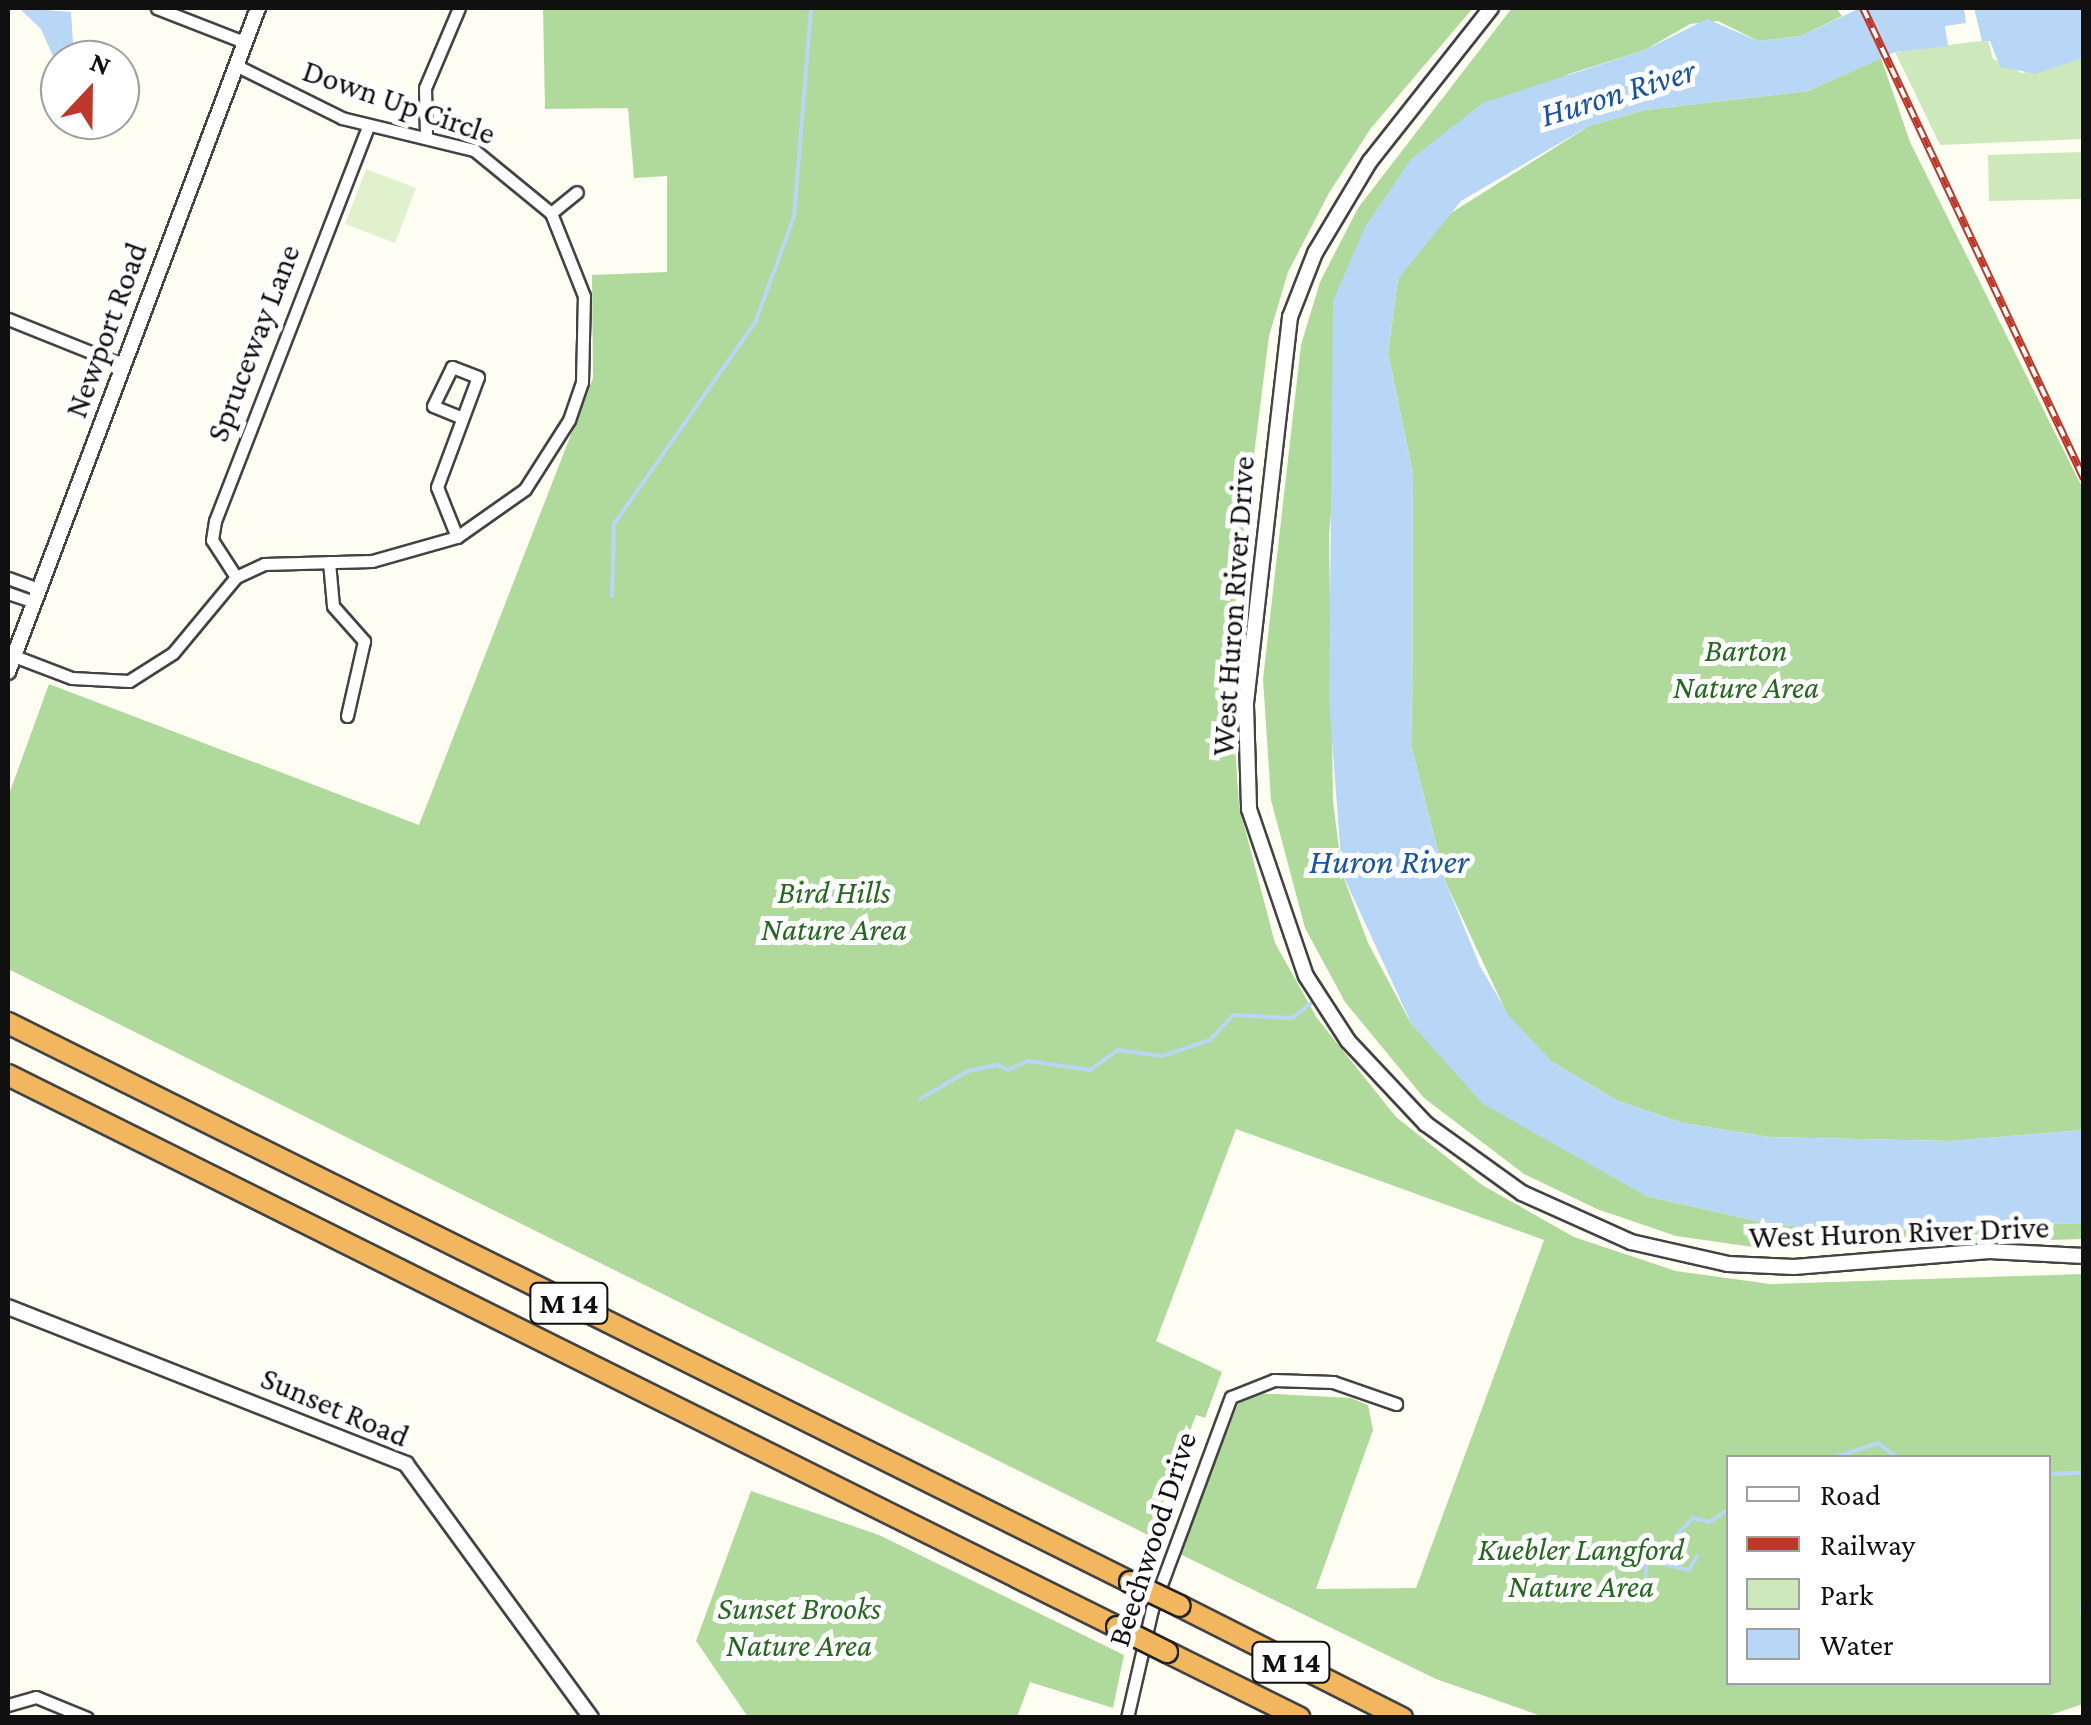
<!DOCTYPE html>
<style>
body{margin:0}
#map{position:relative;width:2091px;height:1725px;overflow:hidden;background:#fffef3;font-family:"Crimson Pro",serif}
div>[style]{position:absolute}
.green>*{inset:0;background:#cde9bc}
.forest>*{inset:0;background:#afda9c}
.pitch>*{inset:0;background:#e0f1ce}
.water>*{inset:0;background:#b8d6f5}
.stream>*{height:4px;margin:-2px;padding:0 2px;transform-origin:2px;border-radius:2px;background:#b8d6f5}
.roads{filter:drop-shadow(2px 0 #434343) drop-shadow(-2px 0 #434343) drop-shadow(0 2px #434343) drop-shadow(0 -2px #434343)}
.minor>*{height:11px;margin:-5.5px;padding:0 5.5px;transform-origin:5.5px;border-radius:5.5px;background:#fff}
.tertiary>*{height:14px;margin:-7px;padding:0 7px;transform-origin:7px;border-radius:7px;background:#fff}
.motorway>*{height:20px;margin:-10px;padding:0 10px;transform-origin:10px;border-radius:10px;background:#f1b65e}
.rail>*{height:8px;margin-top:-4px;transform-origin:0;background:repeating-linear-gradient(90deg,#fff 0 11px,#be3729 0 22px);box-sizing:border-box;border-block:2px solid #be3729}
.bridges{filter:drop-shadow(2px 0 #212121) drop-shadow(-2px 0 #212121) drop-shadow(0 2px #212121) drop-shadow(0 -2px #212121)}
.motorway-bridge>*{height:20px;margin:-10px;padding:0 10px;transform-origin:10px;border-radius:10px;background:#f1b65e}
span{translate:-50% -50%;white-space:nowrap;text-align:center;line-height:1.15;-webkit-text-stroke:10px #fff;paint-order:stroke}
.shield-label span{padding:2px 8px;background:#fff;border:2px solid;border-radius:8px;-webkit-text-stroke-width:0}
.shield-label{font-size:30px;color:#101010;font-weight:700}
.street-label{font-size:32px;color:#101010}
.park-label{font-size:32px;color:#256720;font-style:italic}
.water-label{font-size:35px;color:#1a53a1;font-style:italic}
.frame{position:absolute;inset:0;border:10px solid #101010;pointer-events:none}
.legend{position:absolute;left:1726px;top:1455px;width:325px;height:230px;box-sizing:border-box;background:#fff;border:2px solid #9f9f9f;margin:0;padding:12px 18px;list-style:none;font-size:30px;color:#101010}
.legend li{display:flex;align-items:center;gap:20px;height:50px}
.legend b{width:50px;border:2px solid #9f9f9f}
.north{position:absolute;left:40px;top:40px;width:100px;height:100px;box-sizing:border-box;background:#fff;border:2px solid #9f9f9f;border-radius:50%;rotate:22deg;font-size:28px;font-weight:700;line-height:40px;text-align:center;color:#101010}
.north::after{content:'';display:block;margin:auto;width:35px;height:45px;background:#be3729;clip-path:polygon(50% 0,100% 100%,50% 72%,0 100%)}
</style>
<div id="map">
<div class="green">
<i style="clip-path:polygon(1988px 40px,1993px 59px,2022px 73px,2083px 58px,2083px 139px,1940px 145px,1895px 52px)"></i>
<i style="clip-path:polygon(2083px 152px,2083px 199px,1989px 201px,1988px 155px)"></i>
</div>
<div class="forest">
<i style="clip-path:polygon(evenodd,543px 8px,1473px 8px,1371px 128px,1329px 193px,1288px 272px,1269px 336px,1229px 653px,1239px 806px,1275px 943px,1317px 1018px,1396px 1117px,1482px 1185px,1574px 1237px,1676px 1271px,1770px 1284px,2083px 1274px,2083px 1704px,2041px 1718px,1547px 1718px,1436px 1679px,1180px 1554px,1239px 1401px,1253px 1393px,1351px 1398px,1368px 1405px,1373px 1430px,1316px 1589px,1416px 1588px,1544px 1240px,1236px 1129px,1156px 1341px,1222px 1372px,1205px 1418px,1196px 1415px,1150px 1536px,8px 969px,8px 797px,49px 684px,419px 825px,593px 378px,592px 275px,667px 272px,667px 176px,634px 178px,628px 108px,545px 109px,543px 8px,1728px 1458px,2048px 1458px,2048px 1682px,1728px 1682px,1728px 1458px)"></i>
<i style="clip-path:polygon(1512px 8px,1836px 8px,1842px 16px,1801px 36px,1758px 41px,1718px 21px,1690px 24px,1645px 50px,1569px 74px,1411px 159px,1337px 450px,1329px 535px,1333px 801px,1342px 873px,1368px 943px,1412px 1025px,1646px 1196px,1770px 1224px,1851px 1231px,2083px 1223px,2083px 1239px,1767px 1249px,1676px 1236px,1597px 1209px,1524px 1174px,1424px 1098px,1345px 1002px,1305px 928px,1271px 800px,1263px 679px,1301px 345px,1320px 282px,1358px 208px)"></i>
<i style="clip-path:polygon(1881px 58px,1910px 142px,2083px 489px,2083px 1130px,1951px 1141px,1769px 1137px,1683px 1123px,1618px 1101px,1552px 1062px,1508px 1016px,1446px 883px,1412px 749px,1413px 474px,1388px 353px,1398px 279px,1435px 223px,1589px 126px,1645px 110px,1808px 91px)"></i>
<i style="clip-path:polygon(751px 1491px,879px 1535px,1124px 1655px,1113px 1708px,1030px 1682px,1017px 1717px,748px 1717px,696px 1641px)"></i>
</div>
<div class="pitch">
<i style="clip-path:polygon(366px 169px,416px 188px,395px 243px,345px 224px)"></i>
</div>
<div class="water">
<i style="clip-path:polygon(19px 8px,71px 12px,74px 60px,55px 61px,41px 29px)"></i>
<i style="clip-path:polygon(1860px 8px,1964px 8px,1966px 23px,1945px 26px,1948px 46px,1895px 52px,1808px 91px,1645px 110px,1589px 126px,1461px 201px,1398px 279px,1388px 353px,1413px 474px,1412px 749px,1446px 883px,1480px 966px,1509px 1016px,1552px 1062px,1618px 1101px,1683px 1123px,1769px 1137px,1951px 1141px,2083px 1130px,2083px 1223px,1851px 1231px,1770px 1224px,1646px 1196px,1483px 1104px,1412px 1025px,1342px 873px,1329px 700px,1333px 301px,1365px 227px,1411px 159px,1483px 103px,1645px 50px,1707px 19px,1758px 41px,1801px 36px)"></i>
<i style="clip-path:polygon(1974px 8px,2083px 8px,2083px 58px,2036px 74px,2000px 67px,1990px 41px,1982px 41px)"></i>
</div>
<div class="stream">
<i style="left:612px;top:596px;width:72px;rotate:-88.4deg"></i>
<i style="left:614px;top:524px;width:246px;rotate:-55deg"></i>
<i style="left:755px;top:323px;width:113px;rotate:-69.8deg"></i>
<i style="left:794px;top:217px;width:210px;rotate:-85.3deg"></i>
<i style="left:920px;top:1099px;width:56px;rotate:-30.3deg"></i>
<i style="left:968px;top:1071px;width:30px;rotate:-12deg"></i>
<i style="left:997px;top:1065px;width:12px;rotate:24deg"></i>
<i style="left:1008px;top:1070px;width:22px;rotate:-24deg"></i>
<i style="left:1028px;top:1061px;width:63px;rotate:8.3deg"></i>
<i style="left:1090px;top:1070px;width:34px;rotate:-36deg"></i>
<i style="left:1118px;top:1050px;width:44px;rotate:7.8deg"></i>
<i style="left:1162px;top:1056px;width:51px;rotate:-18.4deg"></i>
<i style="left:1210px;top:1040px;width:34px;rotate:-47deg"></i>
<i style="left:1233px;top:1015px;width:59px;rotate:2.9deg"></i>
<i style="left:1292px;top:1018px;width:24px;rotate:-38deg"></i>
<i style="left:1833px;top:1458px;width:47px;rotate:-18.4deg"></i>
<i style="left:1878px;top:1443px;width:25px;rotate:37deg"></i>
<i style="left:1942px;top:1458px;width:17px"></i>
<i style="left:2048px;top:1474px;width:36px;rotate:-2deg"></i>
<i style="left:1676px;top:1536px;width:25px;rotate:-47deg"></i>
<i style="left:1693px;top:1518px;width:16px;rotate:14deg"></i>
<i style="left:1709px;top:1522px;width:22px;rotate:-32deg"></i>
<i style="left:1604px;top:1590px;width:19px;rotate:-18deg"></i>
<i style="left:1622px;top:1584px;width:24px;rotate:19deg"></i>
<i style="left:1645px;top:1592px;width:32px;rotate:-88deg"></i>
<i style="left:1646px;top:1560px;width:44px;rotate:13.1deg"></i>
<i style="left:1689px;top:1570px;width:16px;rotate:-60deg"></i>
<i style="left:2081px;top:1609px;width:6px;rotate:-59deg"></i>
</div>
<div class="roads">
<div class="minor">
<i style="left:157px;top:8px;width:93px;rotate:21.3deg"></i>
<i style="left:426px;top:135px;width:47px;rotate:-91.2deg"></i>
<i style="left:425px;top:88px;width:87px;rotate:-67deg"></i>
<i style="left:551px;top:213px;width:33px;rotate:-39deg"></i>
<i style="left:8px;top:319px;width:124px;rotate:21.8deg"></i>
<i style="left:457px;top:537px;width:54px;rotate:-111.8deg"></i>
<i style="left:437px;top:487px;width:117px;rotate:-69.6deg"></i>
<i style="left:478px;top:377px;width:28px;rotate:-159deg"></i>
<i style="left:452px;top:367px;width:43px;rotate:116deg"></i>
<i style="left:433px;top:406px;width:31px;rotate:22deg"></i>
<i style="left:329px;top:562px;width:44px;rotate:84.8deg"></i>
<i style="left:333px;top:606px;width:47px;rotate:48.5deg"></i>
<i style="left:364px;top:641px;width:77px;rotate:102.8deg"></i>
<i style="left:236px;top:577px;width:44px;rotate:-123deg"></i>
<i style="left:212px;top:540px;width:19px;rotate:-81deg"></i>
<i style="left:215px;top:521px;width:424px;rotate:-68.8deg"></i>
<i style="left:8px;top:578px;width:33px;rotate:20deg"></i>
<i style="left:8px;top:593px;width:28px;rotate:19deg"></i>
<i style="left:14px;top:656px;width:62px;rotate:20.8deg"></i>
<i style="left:72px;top:678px;width:57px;rotate:3deg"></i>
<i style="left:129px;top:681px;width:52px;rotate:-32.5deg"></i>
<i style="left:173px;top:653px;width:99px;rotate:-50.3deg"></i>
<i style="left:236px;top:577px;width:31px;rotate:-25deg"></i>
<i style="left:264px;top:564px;width:108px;rotate:-1.6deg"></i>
<i style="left:372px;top:561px;width:88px;rotate:-15.8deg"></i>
<i style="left:457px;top:537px;width:83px;rotate:-35.2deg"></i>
<i style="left:525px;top:489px;width:82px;rotate:-57.5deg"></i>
<i style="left:569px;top:420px;width:40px;rotate:-71.1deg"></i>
<i style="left:582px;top:382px;width:86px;rotate:-88.7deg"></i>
<i style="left:584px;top:296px;width:89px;rotate:-111.7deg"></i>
<i style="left:551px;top:213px;width:99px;rotate:-140.7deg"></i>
<i style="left:474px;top:150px;width:136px;rotate:-166.4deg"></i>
<i style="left:342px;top:118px;width:119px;rotate:-153.6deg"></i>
<i style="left:8px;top:1705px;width:29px;rotate:-16deg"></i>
<i style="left:36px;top:1697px;width:55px;rotate:22.4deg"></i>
<i style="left:1127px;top:1718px;width:112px;rotate:-77.1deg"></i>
<i style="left:1152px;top:1609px;width:226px;rotate:-69.6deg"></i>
<i style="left:1231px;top:1397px;width:46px;rotate:-21.6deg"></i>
<i style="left:1274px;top:1380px;width:59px;rotate:1.9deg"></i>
<i style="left:1333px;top:1382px;width:67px;rotate:19.2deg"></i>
</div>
<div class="tertiary">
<i style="left:1491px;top:8px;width:195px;rotate:128.3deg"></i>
<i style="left:1370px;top:161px;width:107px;rotate:120.9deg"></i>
<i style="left:1315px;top:253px;width:69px;rotate:111.3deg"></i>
<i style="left:1290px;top:317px;width:391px;rotate:96.5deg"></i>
<i style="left:1246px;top:706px;width:103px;rotate:88.3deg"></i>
<i style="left:1249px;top:809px;width:176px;rotate:71.2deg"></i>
<i style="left:1306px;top:976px;width:77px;rotate:57.1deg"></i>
<i style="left:1348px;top:1041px;width:114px;rotate:46.8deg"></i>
<i style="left:1426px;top:1124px;width:118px;rotate:35.7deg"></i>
<i style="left:1522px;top:1193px;width:120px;rotate:24.2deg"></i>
<i style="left:1631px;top:1242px;width:99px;rotate:12.8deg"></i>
<i style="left:1728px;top:1264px;width:66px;rotate:2.6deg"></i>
<i style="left:1794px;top:1267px;width:196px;rotate:-4.7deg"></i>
<i style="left:1989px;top:1251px;width:95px;rotate:3deg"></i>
<i style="left:8px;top:672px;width:710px;rotate:-69.37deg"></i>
<i style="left:8px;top:1307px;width:428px;rotate:21.5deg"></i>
<i style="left:406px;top:1464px;width:314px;rotate:53.9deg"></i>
</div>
<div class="motorway">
<i style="left:8px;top:1023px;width:1254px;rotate:26.48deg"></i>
<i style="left:8px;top:1075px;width:1239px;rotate:26.46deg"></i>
<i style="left:1180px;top:1606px;width:249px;rotate:26.8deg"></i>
<i style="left:1167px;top:1652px;width:148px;rotate:26.4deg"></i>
</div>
</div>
<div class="rail">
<i style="left:1863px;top:8px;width:520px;rotate:64.86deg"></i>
</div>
<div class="bridges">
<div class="motorway-bridge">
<i style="left:1130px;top:1582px;width:55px;rotate:25.6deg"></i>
<i style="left:1117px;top:1627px;width:56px;rotate:26.6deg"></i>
</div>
</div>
<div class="shield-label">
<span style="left:569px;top:1303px">M 14</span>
<span style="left:1291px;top:1662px">M 14</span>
</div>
<div class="street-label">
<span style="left:399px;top:102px;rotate:19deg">Down Up Circle</span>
<span style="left:106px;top:330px;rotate:-70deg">Newport Road</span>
<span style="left:253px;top:343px;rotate:-69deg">Spruceway Lane</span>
<span style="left:1233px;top:606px;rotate:-86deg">West Huron River Drive</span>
<span style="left:1899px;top:1232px;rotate:-2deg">West Huron River Drive</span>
<span style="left:335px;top:1407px;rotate:23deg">Sunset Road</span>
<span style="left:1152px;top:1539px;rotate:-72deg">Beechwood Drive</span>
</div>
<div class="park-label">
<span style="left:1746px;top:669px">Barton<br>Nature Area</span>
<span style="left:834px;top:911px">Bird Hills<br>Nature Area</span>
<span style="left:1581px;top:1568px">Kuebler Langford<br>Nature Area</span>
<span style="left:799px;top:1627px">Sunset Brooks<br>Nature Area</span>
</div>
<div class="water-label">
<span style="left:1618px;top:93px;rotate:-17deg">Huron River</span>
<span style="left:1389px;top:862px">Huron River</span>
</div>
<div class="frame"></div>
<ul class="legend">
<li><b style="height:12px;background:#fff"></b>Road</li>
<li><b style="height:12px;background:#be3729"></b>Railway</li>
<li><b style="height:28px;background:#cde9bc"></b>Park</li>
<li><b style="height:28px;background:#b8d6f5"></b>Water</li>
</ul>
<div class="north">N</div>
</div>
